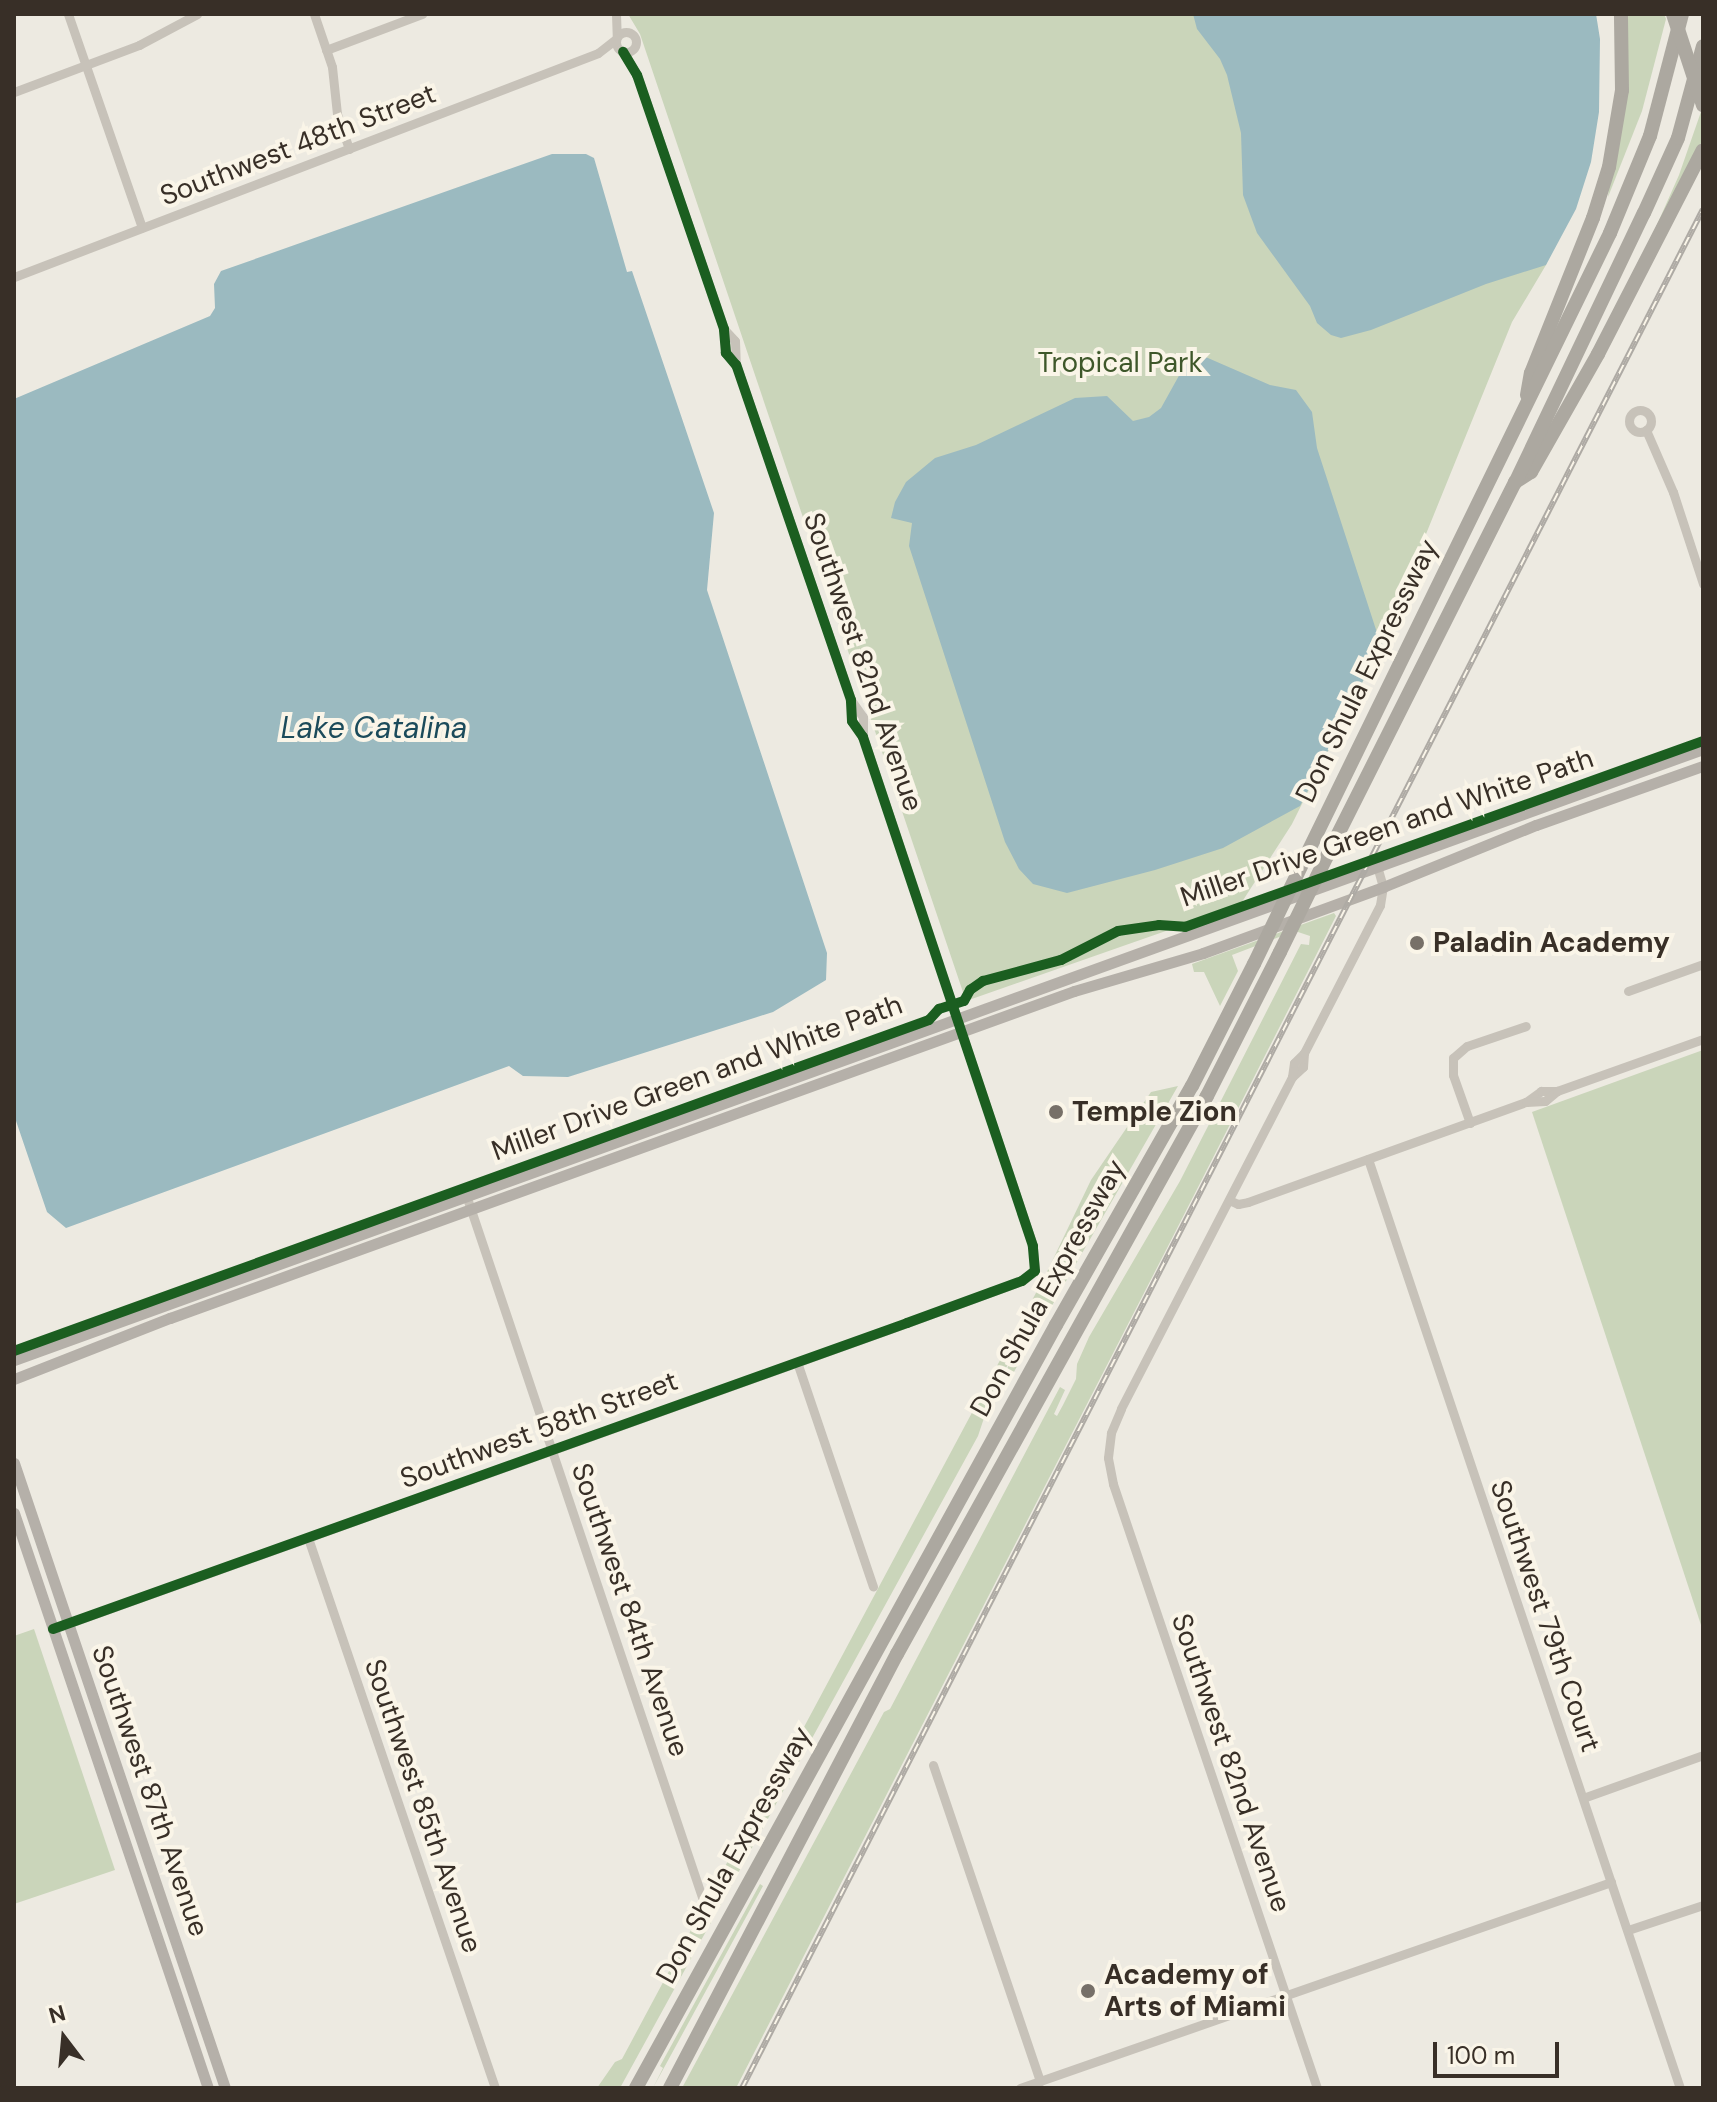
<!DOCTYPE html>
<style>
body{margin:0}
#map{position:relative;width:1717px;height:2102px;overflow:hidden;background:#edeae1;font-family:"DM Sans",sans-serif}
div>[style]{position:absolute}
.green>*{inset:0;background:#cad5ba}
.water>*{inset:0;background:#9bbac0}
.minor>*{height:9px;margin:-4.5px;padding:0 4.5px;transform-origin:4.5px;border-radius:4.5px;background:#c7c2b9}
.minor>.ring{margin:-4.5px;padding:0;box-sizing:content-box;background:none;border:9px solid #c7c2b9;border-radius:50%}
.major>*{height:11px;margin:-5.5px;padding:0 5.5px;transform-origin:5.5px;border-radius:5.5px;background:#b5b0a9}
.highway>*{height:14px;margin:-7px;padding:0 7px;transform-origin:7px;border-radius:7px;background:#aca8a0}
.rail>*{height:6px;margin-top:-3px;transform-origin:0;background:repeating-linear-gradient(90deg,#faf5e8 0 9px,#aeaaa4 0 18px);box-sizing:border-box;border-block:2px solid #aeaaa4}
.highway-bridge>*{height:14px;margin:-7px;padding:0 7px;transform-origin:7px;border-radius:7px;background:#aca8a0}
.cycleway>*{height:10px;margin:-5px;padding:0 5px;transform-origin:5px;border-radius:5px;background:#1b5e20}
.dots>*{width:22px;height:22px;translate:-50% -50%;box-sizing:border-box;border:4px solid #faf5e8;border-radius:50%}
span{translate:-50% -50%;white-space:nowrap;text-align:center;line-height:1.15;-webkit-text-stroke:8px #faf5e8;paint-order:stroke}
.street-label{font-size:28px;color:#382f27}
.park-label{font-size:28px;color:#3e572a}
.poi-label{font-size:28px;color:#382f27;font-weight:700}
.left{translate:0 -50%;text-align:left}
.water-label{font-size:30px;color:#1b4b5b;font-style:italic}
.frame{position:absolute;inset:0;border:16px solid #382f27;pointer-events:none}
.north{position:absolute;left:24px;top:1998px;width:80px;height:80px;-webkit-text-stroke:6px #faf5e8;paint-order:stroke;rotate:344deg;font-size:22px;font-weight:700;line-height:32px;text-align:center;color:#382f27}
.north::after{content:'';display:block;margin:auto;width:28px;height:36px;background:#382f27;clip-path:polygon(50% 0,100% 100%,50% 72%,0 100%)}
.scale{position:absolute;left:1433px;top:2042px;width:126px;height:36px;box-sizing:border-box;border:4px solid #382f27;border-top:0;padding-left:10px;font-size:24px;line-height:28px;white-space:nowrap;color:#382f27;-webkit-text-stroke:6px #faf5e8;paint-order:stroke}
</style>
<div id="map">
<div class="green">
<i style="clip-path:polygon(628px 14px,1594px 14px,1546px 265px,1512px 322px,1381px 645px,1292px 824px,1240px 905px,966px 1001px,640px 34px)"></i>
<i style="clip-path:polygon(1626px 14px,1664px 14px,1666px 19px,1642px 111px,1608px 197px)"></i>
<i style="clip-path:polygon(1703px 106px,1703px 139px,1648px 245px,1679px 175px)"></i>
<i style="clip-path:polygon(1334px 913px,1336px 916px,1164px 1254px,736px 2088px,682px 2088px,884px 1712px,890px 1709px,1060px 1387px,1065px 1390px,1054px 1414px,1057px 1416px,1063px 1405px,1076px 1379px,1077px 1364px,1089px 1337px,1180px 1181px,1301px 944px,1309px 945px,1310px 936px,1295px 931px,1232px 955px,1238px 971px,1220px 1006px,1204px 972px,1194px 972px,1192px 964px)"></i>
<i style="clip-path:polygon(1703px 1050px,1703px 1631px,1532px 1112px)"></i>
<i style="clip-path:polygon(1178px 1086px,1011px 1377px,1005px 1374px,1010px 1362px,996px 1382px,978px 1436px,620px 2088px,597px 2088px,615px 2062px,622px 2059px,752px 1816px,757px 1815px,1045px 1276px,1091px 1180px,1151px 1092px)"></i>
<i style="clip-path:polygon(34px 1629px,115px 1870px,14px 1904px,14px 1636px)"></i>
<i style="clip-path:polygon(760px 1884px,763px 1886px,653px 2088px,663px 2068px,660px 2066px)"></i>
</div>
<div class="water">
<i style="clip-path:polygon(1193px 14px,1596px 14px,1600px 39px,1599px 112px,1591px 162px,1576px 209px,1546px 265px,1486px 284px,1371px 330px,1341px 338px,1331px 335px,1317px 323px,1310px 306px,1257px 233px,1243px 195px,1241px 133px,1227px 75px,1220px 59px,1197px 29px)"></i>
<i style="clip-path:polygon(552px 154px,586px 154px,594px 158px,627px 272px,632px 271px,714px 513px,707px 590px,827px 953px,826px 980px,773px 1012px,568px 1077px,523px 1076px,509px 1066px,66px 1228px,47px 1212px,14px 1115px,14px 399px,210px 316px,215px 308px,214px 284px,221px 271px)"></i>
<i style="clip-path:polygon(1201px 355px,1270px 385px,1296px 390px,1312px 412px,1317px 448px,1381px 645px,1300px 806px,1223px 848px,1155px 870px,1067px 893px,1033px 884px,1019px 869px,1005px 842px,909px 546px,912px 523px,891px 518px,895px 502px,906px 482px,935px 458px,976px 445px,1075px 398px,1107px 396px,1133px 421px,1149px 417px,1161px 408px,1186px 363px)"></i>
</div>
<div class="minor">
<i style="left:68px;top:14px;width:226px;rotate:70.9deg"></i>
<i style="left:314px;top:14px;width:56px;rotate:71.2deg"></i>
<i style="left:332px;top:67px;width:47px;rotate:83.9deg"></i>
<i style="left:337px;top:114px;width:37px;rotate:71deg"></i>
<i style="left:616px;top:14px;width:23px;rotate:88deg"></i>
<i class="ring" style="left:616px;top:32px;width:11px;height:11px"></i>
<i style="left:326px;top:50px;width:103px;rotate:-20.6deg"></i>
<i style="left:14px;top:92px;width:134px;rotate:-20.6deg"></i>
<i style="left:139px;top:45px;width:66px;rotate:-28.1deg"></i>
<i style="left:14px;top:277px;width:625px;rotate:-20.98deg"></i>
<i style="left:598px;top:53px;width:23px;rotate:-38deg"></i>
<i style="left:724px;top:329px;width:16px;rotate:47deg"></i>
<i style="left:735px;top:341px;width:24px;rotate:88deg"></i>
<i class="ring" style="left:1629px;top:410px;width:13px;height:13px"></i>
<i style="left:1646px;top:430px;width:68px;rotate:66.5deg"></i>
<i style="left:1673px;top:492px;width:97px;rotate:71.9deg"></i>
<i style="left:851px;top:700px;width:21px;rotate:55deg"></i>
<i style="left:863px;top:717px;width:20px;rotate:90deg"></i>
<i style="left:1628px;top:991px;width:80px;rotate:-19.8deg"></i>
<i style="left:1304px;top:1053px;width:14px;rotate:94deg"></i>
<i style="left:1303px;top:1067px;width:15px;rotate:138deg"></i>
<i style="left:1292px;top:1077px;width:373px;rotate:117.3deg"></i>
<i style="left:1121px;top:1409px;width:26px;rotate:113deg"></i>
<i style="left:1111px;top:1433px;width:25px;rotate:97deg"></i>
<i style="left:1108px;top:1458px;width:26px;rotate:79deg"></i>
<i style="left:1113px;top:1484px;width:638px;rotate:71.34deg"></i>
<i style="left:1292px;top:1077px;width:14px;rotate:-82deg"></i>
<i style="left:1294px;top:1063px;width:14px;rotate:-45deg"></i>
<i style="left:1304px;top:1053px;width:166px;rotate:-62.8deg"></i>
<i style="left:1380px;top:905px;width:18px;rotate:-81deg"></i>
<i style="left:1383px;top:887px;width:22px;rotate:-106deg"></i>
<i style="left:1526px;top:1102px;width:19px;rotate:-36deg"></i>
<i style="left:1541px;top:1091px;width:16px"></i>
<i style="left:1470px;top:1123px;width:51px;rotate:-109.5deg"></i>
<i style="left:1453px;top:1075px;width:17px;rotate:-90deg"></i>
<i style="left:1453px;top:1058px;width:18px;rotate:-41deg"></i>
<i style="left:1467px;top:1046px;width:62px;rotate:-18.7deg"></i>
<i style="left:1368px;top:1159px;width:980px;rotate:71.44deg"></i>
<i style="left:466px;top:1195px;width:747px;rotate:71.42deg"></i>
<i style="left:1229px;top:1200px;width:10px;rotate:24deg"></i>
<i style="left:1238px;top:1204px;width:10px;rotate:-11deg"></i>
<i style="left:1248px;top:1202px;width:295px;rotate:-19.8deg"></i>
<i style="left:1526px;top:1102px;width:19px;rotate:-3deg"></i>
<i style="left:1545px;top:1101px;width:16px;rotate:-40deg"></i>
<i style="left:1557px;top:1091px;width:155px;rotate:-19.6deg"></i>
<i style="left:797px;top:1362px;width:237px;rotate:71.3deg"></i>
<i style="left:308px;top:1538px;width:581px;rotate:71.22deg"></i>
<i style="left:53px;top:1629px;width:907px;rotate:-19.71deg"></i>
<i style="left:907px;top:1323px;width:122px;rotate:-20.1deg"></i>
<i style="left:1022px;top:1281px;width:16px;rotate:-38deg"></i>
<i style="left:1035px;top:1271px;width:25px;rotate:-95deg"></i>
<i style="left:1033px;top:1246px;width:537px;rotate:-108.47deg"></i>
<i style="left:863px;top:737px;width:19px;rotate:-125deg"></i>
<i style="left:852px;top:721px;width:21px;rotate:-93deg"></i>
<i style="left:851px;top:700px;width:354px;rotate:-108.9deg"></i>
<i style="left:736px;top:365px;width:16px;rotate:-130deg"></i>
<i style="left:726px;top:353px;width:24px;rotate:-95deg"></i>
<i style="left:724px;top:329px;width:268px;rotate:-108.9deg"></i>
<i style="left:637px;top:75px;width:27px;rotate:-121deg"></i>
<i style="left:933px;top:1765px;width:334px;rotate:71.3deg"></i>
<i style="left:1583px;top:1798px;width:127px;rotate:-19.7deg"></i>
<i style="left:1628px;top:1930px;width:79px;rotate:-18.4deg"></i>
<i style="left:1020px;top:2088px;width:626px;rotate:-19.22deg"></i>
</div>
<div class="major">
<i style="left:14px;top:1360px;width:1796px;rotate:-19.89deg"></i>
<i style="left:14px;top:1379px;width:168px;rotate:-21.4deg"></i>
<i style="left:170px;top:1318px;width:961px;rotate:-19.89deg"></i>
<i style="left:1074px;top:991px;width:134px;rotate:-16.4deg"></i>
<i style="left:1203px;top:953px;width:192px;rotate:-20.1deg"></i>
<i style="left:1383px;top:887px;width:165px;rotate:-22.1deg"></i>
<i style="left:1536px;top:825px;width:177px;rotate:-19.5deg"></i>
<i style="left:14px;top:1463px;width:660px;rotate:71.35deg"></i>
<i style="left:14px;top:1513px;width:607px;rotate:71.36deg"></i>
</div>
<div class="highway">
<i style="left:1527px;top:395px;width:22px;rotate:-80deg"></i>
<i style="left:1531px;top:373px;width:167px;rotate:-68.2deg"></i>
<i style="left:1593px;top:218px;width:53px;rotate:-72.6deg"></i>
<i style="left:1609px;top:167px;width:78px;rotate:-80.4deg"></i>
<i style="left:1622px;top:90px;width:76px;rotate:-90.8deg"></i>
<i style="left:1515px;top:482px;width:19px;rotate:-32deg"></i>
<i style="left:1531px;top:472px;width:136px;rotate:-60.4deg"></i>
<i style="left:1598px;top:354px;width:229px;rotate:-62.8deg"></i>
<i style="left:1327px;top:856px;width:418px;rotate:-63.3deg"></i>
<i style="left:1515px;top:483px;width:299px;rotate:-64.5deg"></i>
<i style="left:1644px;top:213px;width:82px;rotate:-65.6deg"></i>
<i style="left:1678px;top:138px;width:95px;rotate:-74.8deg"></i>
<i style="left:1303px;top:862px;width:700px;rotate:-63.98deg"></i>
<i style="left:1610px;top:233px;width:105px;rotate:-67.6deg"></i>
<i style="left:1650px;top:136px;width:126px;rotate:-75.3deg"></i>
<i style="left:636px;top:2088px;width:871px;rotate:-61.17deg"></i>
<i style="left:1056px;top:1325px;width:275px;rotate:-60.4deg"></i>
<i style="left:1192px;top:1086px;width:137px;rotate:-63.1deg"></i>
<i style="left:670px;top:2088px;width:490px;rotate:-62.4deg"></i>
<i style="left:897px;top:1654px;width:638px;rotate:-60.95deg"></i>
<i style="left:1207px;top:1096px;width:161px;rotate:-63.1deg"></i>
</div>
<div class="rail">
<i style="left:742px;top:2088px;width:2110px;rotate:-62.91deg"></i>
</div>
<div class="highway-bridge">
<i style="left:1673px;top:14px;width:96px;rotate:71.8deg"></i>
<i style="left:1280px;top:952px;width:107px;rotate:-63.9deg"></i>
<i style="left:1254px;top:964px;width:113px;rotate:-64.3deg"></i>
</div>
<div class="cycleway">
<i style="left:14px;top:1351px;width:973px;rotate:-19.89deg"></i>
<i style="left:929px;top:1020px;width:15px;rotate:-48deg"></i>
<i style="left:939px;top:1009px;width:26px;rotate:-18deg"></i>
<i style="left:964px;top:1001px;width:13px;rotate:-61deg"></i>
<i style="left:970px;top:990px;width:16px;rotate:-35deg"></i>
<i style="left:983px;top:981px;width:81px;rotate:-15.1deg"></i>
<i style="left:1061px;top:960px;width:64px;rotate:-27deg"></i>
<i style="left:1118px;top:931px;width:41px;rotate:-8.3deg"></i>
<i style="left:1159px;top:925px;width:26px;rotate:4deg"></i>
<i style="left:1185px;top:927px;width:550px;rotate:-19.75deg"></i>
<i style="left:53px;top:1629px;width:907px;rotate:-19.71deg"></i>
<i style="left:907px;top:1323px;width:122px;rotate:-20.1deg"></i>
<i style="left:1022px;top:1281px;width:16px;rotate:-38deg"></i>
<i style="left:1035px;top:1271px;width:25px;rotate:-95deg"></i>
<i style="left:1033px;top:1246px;width:537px;rotate:-108.47deg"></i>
<i style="left:863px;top:737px;width:19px;rotate:-125deg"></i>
<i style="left:852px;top:721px;width:21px;rotate:-93deg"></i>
<i style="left:851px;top:700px;width:354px;rotate:-108.9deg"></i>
<i style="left:736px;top:365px;width:16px;rotate:-130deg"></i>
<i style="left:726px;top:353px;width:24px;rotate:-95deg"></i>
<i style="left:724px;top:329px;width:268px;rotate:-108.9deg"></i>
<i style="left:637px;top:75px;width:27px;rotate:-121deg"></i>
</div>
<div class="dots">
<i style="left:1417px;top:943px;background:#777068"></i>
<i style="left:1056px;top:1112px;background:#777068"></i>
<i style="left:1088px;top:1991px;background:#777068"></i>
</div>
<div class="street-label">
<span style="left:298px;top:145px;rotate:-21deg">Southwest 48th Street</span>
<span style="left:863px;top:662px;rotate:71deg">Southwest 82nd Avenue</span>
<span style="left:1367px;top:671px;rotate:-64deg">Don Shula Expressway</span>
<span style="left:1387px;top:828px;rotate:-19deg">Miller Drive Green and White Path</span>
<span style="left:697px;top:1078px;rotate:-20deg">Miller Drive Green and White Path</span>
<span style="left:1048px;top:1288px;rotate:-61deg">Don Shula Expressway</span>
<span style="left:539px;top:1430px;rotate:-20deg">Southwest 58th Street</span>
<span style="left:630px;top:1610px;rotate:71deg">Southwest 84th Avenue</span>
<span style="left:1545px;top:1616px;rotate:71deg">Southwest 79th Court</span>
<span style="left:1231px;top:1763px;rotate:71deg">Southwest 82nd Avenue</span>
<span style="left:150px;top:1791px;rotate:71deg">Southwest 87th Avenue</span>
<span style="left:423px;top:1806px;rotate:71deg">Southwest 85th Avenue</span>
<span style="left:734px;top:1855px;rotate:-61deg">Don Shula Expressway</span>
</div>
<div class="park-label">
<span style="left:1120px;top:363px">Tropical Park</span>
</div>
<div class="poi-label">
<span class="left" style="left:1433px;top:943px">Paladin Academy</span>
<span class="left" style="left:1072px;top:1112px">Temple Zion</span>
<span class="left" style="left:1104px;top:1991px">Academy of<br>Arts of Miami</span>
</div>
<div class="water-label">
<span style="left:374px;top:728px">Lake Catalina</span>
</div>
<div class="frame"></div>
<div class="north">N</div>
<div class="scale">100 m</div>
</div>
